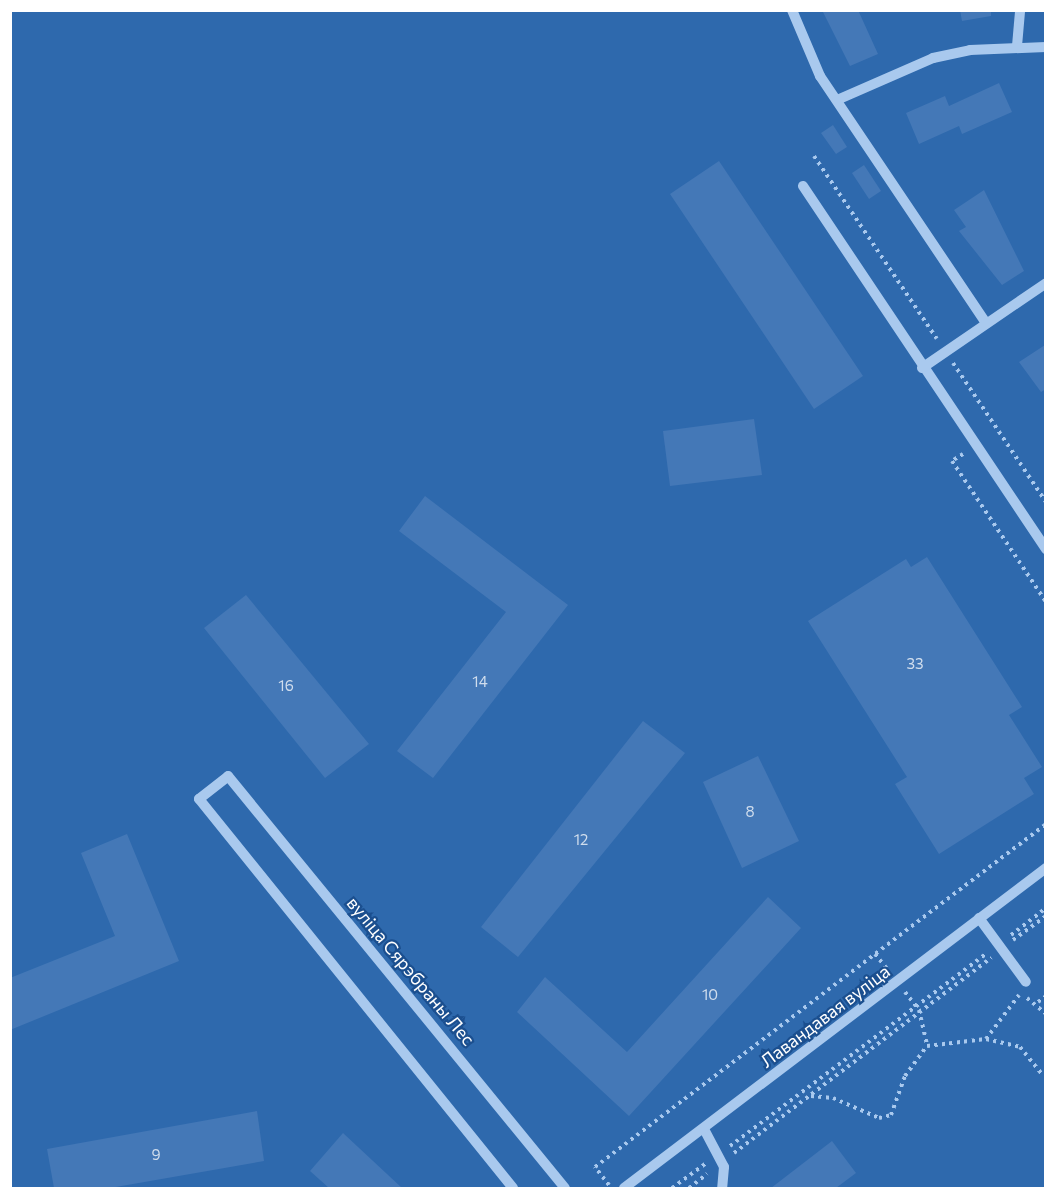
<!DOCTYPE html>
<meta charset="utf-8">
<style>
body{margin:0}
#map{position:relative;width:1056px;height:1199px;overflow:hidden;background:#1b4f8f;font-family:Commissioner,sans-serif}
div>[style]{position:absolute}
.green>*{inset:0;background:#2e69ad}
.building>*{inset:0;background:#4478b7}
.path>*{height:4px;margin-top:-2px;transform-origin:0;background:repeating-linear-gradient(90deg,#a9c9ee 0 3px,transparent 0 7.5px)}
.minor>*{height:10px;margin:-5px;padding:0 5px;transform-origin:5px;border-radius:5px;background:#a9c9ee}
span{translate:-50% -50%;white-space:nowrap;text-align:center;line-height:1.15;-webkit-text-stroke:4.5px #1b4f8f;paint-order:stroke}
.number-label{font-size:15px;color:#d0dded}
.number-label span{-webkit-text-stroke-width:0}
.street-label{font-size:18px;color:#fff}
.frame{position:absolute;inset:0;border:12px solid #fff;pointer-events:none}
</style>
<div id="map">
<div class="green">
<i style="clip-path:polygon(10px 11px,1045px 11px,1045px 1188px,11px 1188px)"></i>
</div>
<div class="building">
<i style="clip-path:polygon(822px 10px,858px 10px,878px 54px,850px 66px)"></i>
<i style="clip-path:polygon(960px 10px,991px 10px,991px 16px,962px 21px)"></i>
<i style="clip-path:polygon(999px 83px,1012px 112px,962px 134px,959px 126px,919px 144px,906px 113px,945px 96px,949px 106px)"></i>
<i style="clip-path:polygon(833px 125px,847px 147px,836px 154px,821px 133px)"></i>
<i style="clip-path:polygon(719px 161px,863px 376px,814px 409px,670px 194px)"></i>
<i style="clip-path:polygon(864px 165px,881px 191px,869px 199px,852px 173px)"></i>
<i style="clip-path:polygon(984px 190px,1024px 271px,1002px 285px,959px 231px,966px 227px,954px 210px)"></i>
<i style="clip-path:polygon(1046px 338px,1046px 389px,1041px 392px,1019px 362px,1045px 345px)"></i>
<i style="clip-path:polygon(754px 419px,762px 475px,670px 486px,663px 431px)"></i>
<i style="clip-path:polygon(425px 496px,568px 605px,433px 778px,397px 751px,506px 612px,399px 531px)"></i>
<i style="clip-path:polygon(927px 557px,1022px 707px,1009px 715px,1042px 767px,1024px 778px,1034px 794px,939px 854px,895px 784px,907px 777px,808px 621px,906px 559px,911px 567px)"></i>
<i style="clip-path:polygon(246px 595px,369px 744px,325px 778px,204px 628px)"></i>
<i style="clip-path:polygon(643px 721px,685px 753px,518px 957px,481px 927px)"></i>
<i style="clip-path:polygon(758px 756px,799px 841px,742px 868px,703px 782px)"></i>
<i style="clip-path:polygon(127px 834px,179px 961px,10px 1030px,10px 978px,115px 936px,81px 853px)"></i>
<i style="clip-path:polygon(768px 897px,801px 928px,629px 1116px,517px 1012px,545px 977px,627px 1052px)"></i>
<i style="clip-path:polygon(257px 1111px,264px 1161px,110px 1188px,54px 1188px,47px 1149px)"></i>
<i style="clip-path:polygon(343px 1133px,402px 1188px,329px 1188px,310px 1171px)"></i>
<i style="clip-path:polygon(832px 1141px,856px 1173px,836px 1188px,771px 1188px)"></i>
</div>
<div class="path">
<i style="left:814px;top:156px;width:220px;rotate:56.1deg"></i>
<i style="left:953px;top:363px;width:167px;rotate:56.2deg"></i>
<i style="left:963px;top:454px;width:13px;rotate:148deg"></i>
<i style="left:952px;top:461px;width:169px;rotate:56.3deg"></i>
<i style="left:1011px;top:935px;width:44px;rotate:-37.6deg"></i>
<i style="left:1013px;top:940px;width:41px;rotate:-36deg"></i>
<i style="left:875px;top:954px;width:21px;rotate:51deg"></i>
<i style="left:905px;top:992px;width:23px;rotate:52deg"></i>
<i style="left:919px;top:1010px;width:37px;rotate:77deg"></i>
<i style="left:1027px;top:998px;width:25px;rotate:40deg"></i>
<i style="left:1038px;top:1002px;width:10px;rotate:-37deg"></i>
<i style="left:986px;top:1039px;width:55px;rotate:-53.1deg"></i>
<i style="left:1046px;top:1065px;width:14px;rotate:90deg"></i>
<i style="left:811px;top:1096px;width:22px;rotate:5deg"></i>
<i style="left:833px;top:1098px;width:50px;rotate:23.5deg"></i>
<i style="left:879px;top:1118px;width:12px;rotate:-14deg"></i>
<i style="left:891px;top:1115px;width:41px;rotate:-70.3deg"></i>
<i style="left:905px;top:1076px;width:37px;rotate:-54deg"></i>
<i style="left:927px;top:1046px;width:59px;rotate:-6.8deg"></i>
<i style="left:986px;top:1039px;width:35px;rotate:13deg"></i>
<i style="left:1020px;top:1047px;width:36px;rotate:51deg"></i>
<i style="left:730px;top:1146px;width:320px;rotate:-36.9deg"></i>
<i style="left:734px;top:1153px;width:323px;rotate:-37.2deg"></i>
<i style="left:609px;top:1185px;width:23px;rotate:-128deg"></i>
<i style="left:595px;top:1167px;width:567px;rotate:-37.25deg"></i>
<i style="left:672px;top:1188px;width:41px;rotate:-36deg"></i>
<i style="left:689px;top:1188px;width:23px;rotate:-38deg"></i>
</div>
<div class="minor">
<i style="left:792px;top:10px;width:72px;rotate:67deg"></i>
<i style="left:820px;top:76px;width:298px;rotate:56.1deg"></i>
<i style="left:1017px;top:46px;width:36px;rotate:-85deg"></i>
<i style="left:837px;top:100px;width:105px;rotate:-23.6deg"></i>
<i style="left:933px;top:58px;width:38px;rotate:-12deg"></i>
<i style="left:970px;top:50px;width:76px;rotate:-2.3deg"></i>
<i style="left:803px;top:186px;width:437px;rotate:56.2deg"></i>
<i style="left:922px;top:368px;width:150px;rotate:-34.4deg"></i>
<i style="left:979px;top:918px;width:79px;rotate:53.7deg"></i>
<i style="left:704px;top:1129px;width:43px;rotate:62.2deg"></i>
<i style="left:724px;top:1167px;width:21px;rotate:95deg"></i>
<i style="left:513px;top:1188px;width:500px;rotate:-128.9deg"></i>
<i style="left:199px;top:799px;width:37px;rotate:-38deg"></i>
<i style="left:228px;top:776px;width:532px;rotate:50.72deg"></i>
<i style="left:624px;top:1188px;width:530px;rotate:-37.17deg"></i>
</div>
<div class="number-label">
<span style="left:915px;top:664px">33</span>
<span style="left:480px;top:682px">14</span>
<span style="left:286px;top:686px">16</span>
<span style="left:750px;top:812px">8</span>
<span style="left:581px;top:840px">12</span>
<span style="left:710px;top:995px">10</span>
<span style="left:156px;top:1155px">9</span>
</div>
<div class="street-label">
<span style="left:411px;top:971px;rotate:50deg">вуліца Сярэбраны Лес</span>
<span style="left:825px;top:1016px;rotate:-37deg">Лавандавая вуліца</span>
</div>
<div class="frame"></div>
</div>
